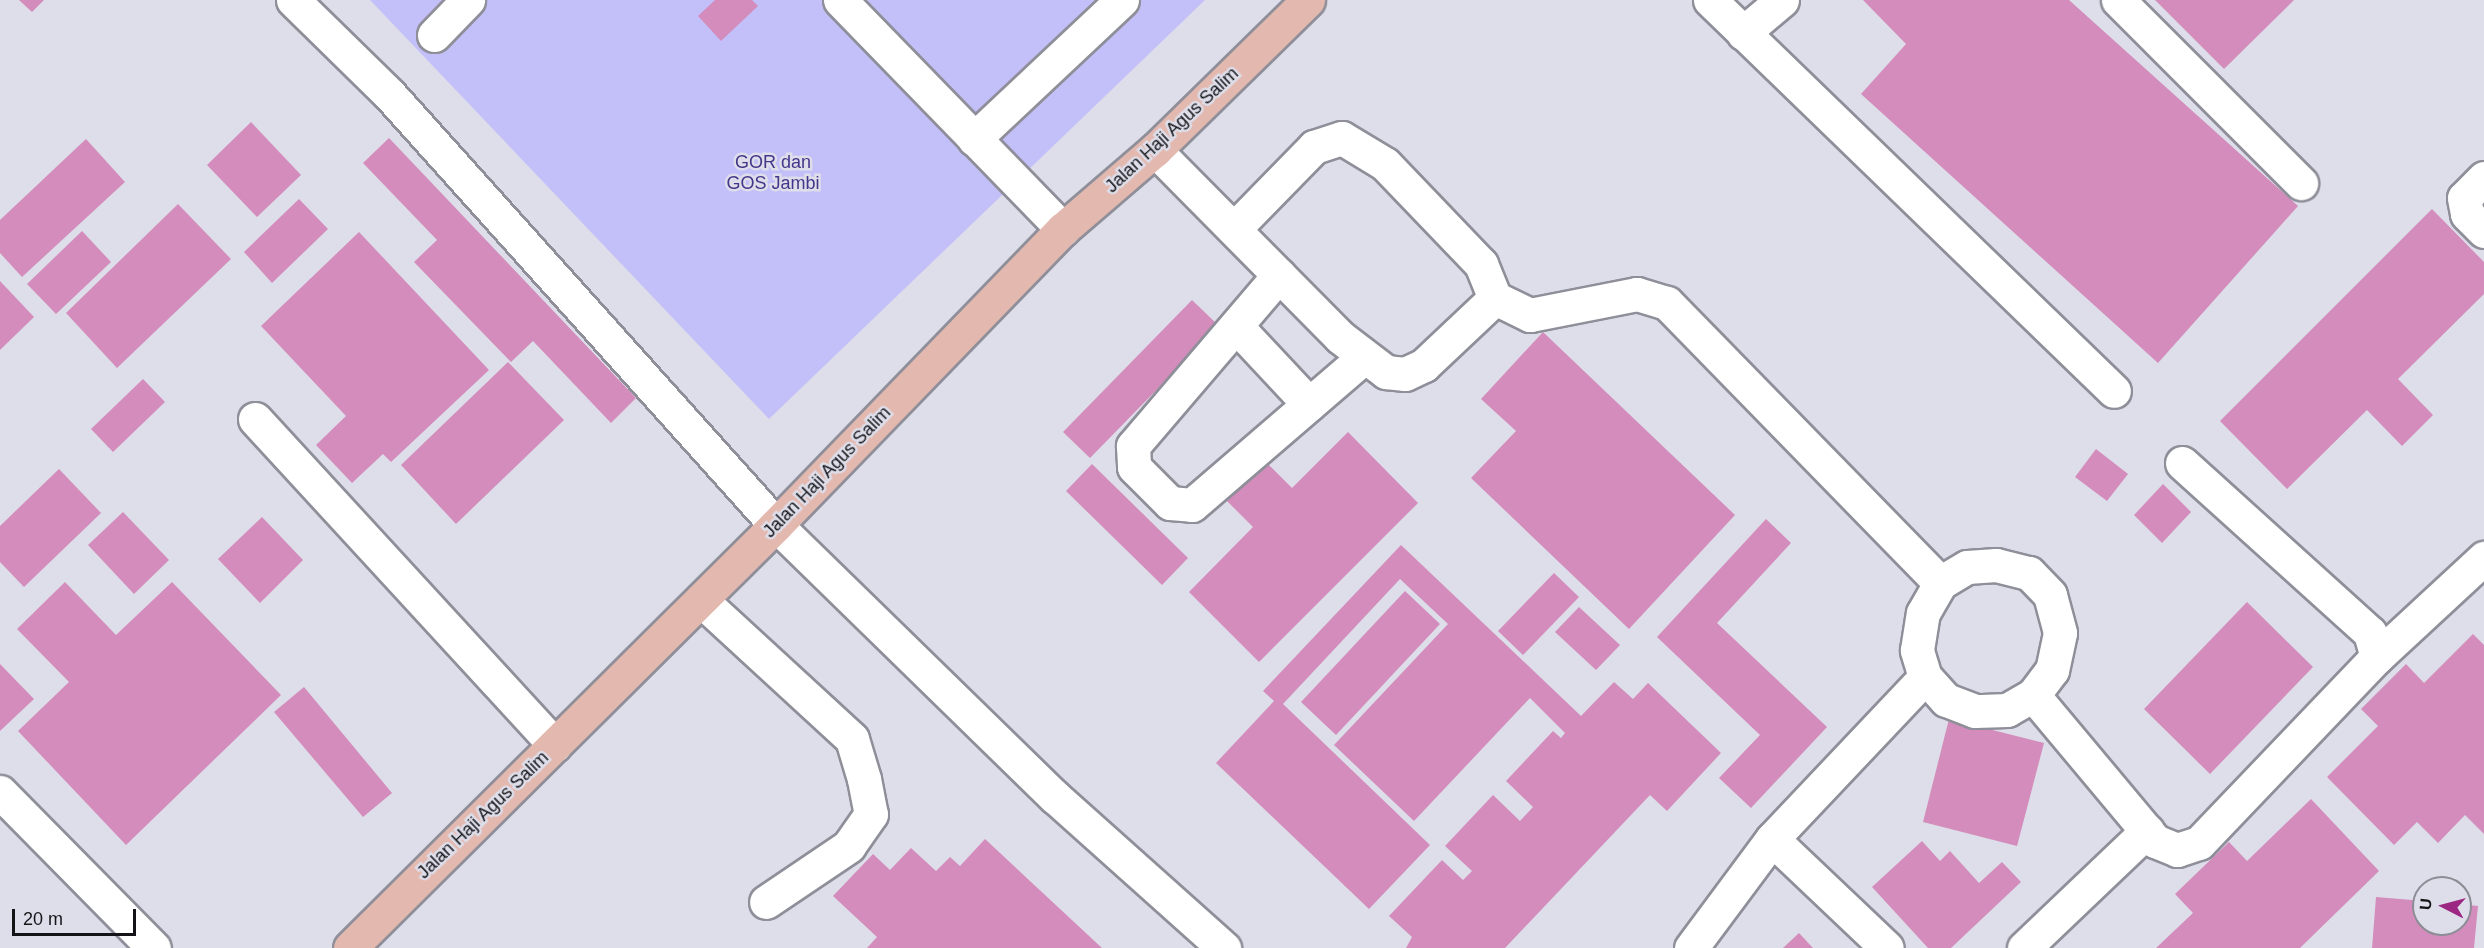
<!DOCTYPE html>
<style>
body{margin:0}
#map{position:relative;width:2484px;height:948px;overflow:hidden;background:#dedeea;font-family:Helvetica,sans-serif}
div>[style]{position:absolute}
.green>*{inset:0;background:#c3c0f9}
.building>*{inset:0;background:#d38cbb}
.roads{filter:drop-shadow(2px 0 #8f8f9a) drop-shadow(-2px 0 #8f8f9a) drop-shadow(0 2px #8f8f9a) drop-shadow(0 -2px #8f8f9a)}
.minor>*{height:33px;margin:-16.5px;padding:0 16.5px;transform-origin:16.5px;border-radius:16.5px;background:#fff}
.major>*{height:33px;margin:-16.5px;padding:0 16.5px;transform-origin:16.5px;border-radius:16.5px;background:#e3b8af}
span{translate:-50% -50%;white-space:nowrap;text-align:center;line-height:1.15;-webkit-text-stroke:5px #dedeea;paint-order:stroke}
.street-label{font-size:18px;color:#141418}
.park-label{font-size:18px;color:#45368b}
.north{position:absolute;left:2412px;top:876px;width:60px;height:60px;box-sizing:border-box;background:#dedeea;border:2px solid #8d8d96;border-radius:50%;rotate:276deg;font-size:16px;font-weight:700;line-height:24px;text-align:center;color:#141418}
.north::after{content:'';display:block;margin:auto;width:21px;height:27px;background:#9c2782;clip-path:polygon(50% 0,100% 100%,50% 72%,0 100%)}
.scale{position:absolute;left:12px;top:909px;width:124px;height:27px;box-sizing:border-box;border:3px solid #141418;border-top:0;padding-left:8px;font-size:18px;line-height:21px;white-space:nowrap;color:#141418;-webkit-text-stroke:4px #dedeea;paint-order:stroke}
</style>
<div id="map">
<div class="green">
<i style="clip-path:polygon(370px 0,1205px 0,769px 419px)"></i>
</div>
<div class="building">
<i style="clip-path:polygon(19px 0,44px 0,32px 12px)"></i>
<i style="clip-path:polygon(715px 0,752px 0,758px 6px,721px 41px,698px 16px)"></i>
<i style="clip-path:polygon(1863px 0,2069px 0,2298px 206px,2158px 363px,1861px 94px,1906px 44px)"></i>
<i style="clip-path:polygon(2155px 0,2294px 0,2224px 69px)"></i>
<i style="clip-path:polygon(251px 122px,301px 175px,257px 217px,207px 165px)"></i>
<i style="clip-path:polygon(389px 138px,636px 398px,611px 423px,533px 341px,511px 362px,414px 262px,437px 240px,363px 163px)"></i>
<i style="clip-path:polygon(86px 139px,125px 182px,22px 277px,0 253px,0 220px)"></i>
<i style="clip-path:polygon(299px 199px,328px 229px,272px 283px,244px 252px)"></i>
<i style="clip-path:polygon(178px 204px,231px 259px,117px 368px,66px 313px)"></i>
<i style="clip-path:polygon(2432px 209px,2484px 262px,2484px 294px,2398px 379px,2433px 415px,2402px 446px,2367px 410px,2287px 489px,2220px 421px)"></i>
<i style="clip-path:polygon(82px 231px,111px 262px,56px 314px,27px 284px)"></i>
<i style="clip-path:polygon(359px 232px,489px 370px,391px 462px,383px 454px,352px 483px,316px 445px,346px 416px,261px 326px)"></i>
<i style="clip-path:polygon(0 281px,34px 317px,0 350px)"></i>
<i style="clip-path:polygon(1192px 300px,1219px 326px,1090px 458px,1063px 432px)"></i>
<i style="clip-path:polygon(1543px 332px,1735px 515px,1629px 629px,1471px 478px,1516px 431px,1481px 399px)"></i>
<i style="clip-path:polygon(508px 362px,564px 420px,456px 524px,401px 465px)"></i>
<i style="clip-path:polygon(143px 379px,165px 402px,113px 452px,91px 429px)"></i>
<i style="clip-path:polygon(1348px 432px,1418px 503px,1259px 662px,1189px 592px,1253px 527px,1226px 500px,1265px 461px,1292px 488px)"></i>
<i style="clip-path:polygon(2096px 449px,2128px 474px,2107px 501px,2075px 477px)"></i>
<i style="clip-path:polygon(1092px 464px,1188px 558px,1162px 585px,1066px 491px)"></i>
<i style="clip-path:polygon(59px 469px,101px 513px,24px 587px,0 562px,0 526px)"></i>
<i style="clip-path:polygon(2163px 484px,2191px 512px,2162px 543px,2134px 515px)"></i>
<i style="clip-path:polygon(123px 512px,169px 560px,134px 594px,88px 545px)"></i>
<i style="clip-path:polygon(262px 517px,303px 560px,260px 603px,218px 559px)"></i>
<i style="clip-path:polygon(1766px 519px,1791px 543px,1717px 623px,1827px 727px,1751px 808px,1719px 778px,1760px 735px,1657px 637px)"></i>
<i style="clip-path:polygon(1401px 545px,1581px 716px,1614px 682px,1633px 699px,1648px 683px,1721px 753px,1667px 811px,1650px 795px,1505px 948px,1406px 948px,1412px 937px,1389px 916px,1442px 860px,1463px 880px,1472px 871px,1445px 846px,1493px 795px,1520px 821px,1533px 807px,1506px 781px,1553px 731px,1561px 738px,1565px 733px,1530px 698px,1414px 821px,1334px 745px,1448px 624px,1400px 579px,1283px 704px,1430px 845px,1369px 909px,1216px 763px,1274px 701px,1263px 691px)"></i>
<i style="clip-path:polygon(1554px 573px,1579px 597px,1523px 655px,1498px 631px)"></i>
<i style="clip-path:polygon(65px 582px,116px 635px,172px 582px,281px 695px,126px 845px,18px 731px,69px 682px,17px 629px)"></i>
<i style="clip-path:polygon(1405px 591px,1440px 624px,1336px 735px,1301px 702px)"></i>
<i style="clip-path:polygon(2247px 602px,2313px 667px,2210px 774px,2144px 709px)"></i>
<i style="clip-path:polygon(1579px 607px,1620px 645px,1596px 670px,1555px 632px)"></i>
<i style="clip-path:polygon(2473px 634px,2484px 645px,2484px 834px,2465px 815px,2438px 843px,2417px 822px,2394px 845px,2327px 777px,2378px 726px,2361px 709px,2406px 664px,2424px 683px)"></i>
<i style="clip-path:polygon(0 664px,34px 699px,0 731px)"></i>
<i style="clip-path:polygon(304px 687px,392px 793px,363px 817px,274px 712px)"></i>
<i style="clip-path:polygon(1949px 719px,2044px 743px,2017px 846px,1923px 822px)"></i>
<i style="clip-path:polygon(2311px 799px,2379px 871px,2300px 948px,2156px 948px,2193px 913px,2175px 894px,2229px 842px,2247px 861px)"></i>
<i style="clip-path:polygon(985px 839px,1102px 948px,867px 948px,877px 937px,833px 896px,873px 854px,890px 870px,911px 848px,936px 871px,950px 857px,960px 866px)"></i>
<i style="clip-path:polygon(1922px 841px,1940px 861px,1950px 851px,1979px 883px,2002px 862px,2021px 882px,1951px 948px,1928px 948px,1872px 887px)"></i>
<i style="clip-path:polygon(2376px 897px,2424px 901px,2424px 924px,2460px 924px,2460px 904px,2478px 906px,2474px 948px,2372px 948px)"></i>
<i style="clip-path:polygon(1799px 933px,1813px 948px,1783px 948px)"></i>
</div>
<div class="roads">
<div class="minor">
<i style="left:293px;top:0;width:136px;rotate:44.4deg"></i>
<i style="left:390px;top:95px;width:578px;rotate:48.09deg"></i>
<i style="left:776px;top:525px;width:390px;rotate:44.3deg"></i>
<i style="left:1055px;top:797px;width:227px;rotate:41.8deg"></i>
<i style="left:840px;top:0;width:320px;rotate:45.8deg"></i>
<i style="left:1710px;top:0;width:562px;rotate:44.06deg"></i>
<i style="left:2118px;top:0;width:259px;rotate:45deg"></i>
<i style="left:1743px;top:33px;width:51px;rotate:-40.2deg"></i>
<i style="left:434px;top:35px;width:49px;rotate:-45.8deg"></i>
<i style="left:974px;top:139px;width:203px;rotate:-43.2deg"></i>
<i style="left:1155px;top:150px;width:263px;rotate:45.3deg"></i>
<i style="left:1340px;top:337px;width:58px;rotate:37.3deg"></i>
<i style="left:1386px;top:372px;width:19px;rotate:6deg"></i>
<i style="left:1405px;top:374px;width:21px;rotate:-25deg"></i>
<i style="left:1424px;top:365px;width:98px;rotate:-43.3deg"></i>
<i style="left:1495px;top:298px;width:39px;rotate:26deg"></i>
<i style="left:1530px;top:315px;width:109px;rotate:-11.1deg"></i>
<i style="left:1637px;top:294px;width:31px;rotate:17deg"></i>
<i style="left:1667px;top:303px;width:391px;rotate:45.7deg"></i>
<i style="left:2484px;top:178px;width:28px;rotate:135deg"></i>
<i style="left:2464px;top:198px;width:16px;rotate:79deg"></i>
<i style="left:2467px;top:214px;width:24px;rotate:45deg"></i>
<i style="left:1234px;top:229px;width:115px;rotate:-45.7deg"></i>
<i style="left:1314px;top:147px;width:29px;rotate:-18deg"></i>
<i style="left:1342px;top:138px;width:50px;rotate:31.2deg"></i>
<i style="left:1385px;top:164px;width:139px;rotate:46.2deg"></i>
<i style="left:1481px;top:264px;width:37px;rotate:68deg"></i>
<i style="left:1279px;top:275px;width:225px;rotate:130.5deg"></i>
<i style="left:1133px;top:446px;width:21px;rotate:87deg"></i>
<i style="left:1134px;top:467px;width:51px;rotate:45deg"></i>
<i style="left:1170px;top:503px;width:22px;rotate:5deg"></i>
<i style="left:1192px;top:505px;width:225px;rotate:-40.7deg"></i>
<i style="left:1236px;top:326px;width:107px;rotate:46.9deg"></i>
<i style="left:255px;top:419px;width:443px;rotate:47.4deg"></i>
<i style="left:2182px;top:463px;width:253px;rotate:42.1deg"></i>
<i style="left:2370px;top:633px;width:25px;rotate:74deg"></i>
<i style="left:1996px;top:565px;width:34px;rotate:14deg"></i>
<i style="left:2029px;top:573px;width:30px;rotate:46deg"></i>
<i style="left:2050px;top:595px;width:39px;rotate:75deg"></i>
<i style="left:2060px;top:633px;width:38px;rotate:102deg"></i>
<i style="left:2052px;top:670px;width:31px;rotate:127deg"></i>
<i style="left:2033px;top:695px;width:30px;rotate:150deg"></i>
<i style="left:2007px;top:710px;width:32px;rotate:178deg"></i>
<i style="left:1975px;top:711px;width:31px;rotate:-159deg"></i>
<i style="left:1946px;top:700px;width:31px;rotate:-132deg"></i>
<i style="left:1925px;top:677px;width:28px;rotate:-107deg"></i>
<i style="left:1917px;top:650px;width:37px;rotate:-81deg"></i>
<i style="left:1923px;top:613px;width:34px;rotate:-60deg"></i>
<i style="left:1940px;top:583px;width:31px;rotate:-31deg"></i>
<i style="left:1967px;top:567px;width:29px;rotate:-4deg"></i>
<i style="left:701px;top:600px;width:205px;rotate:42.6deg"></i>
<i style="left:852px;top:739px;width:42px;rotate:73.3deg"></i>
<i style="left:864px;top:779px;width:36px;rotate:79deg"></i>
<i style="left:871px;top:814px;width:39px;rotate:125deg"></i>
<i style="left:849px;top:846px;width:100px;rotate:146deg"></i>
<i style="left:2033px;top:695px;width:190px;rotate:50.1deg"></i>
<i style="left:2155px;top:841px;width:24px;rotate:22deg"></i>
<i style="left:2177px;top:850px;width:23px;rotate:-18deg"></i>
<i style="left:2199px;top:843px;width:257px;rotate:-46.3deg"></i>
<i style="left:2377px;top:657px;width:146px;rotate:-42.8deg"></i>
<i style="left:0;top:792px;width:219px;rotate:45.4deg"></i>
<i style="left:1772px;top:839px;width:158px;rotate:43.5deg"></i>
<i style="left:1691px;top:948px;width:136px;rotate:-53.4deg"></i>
<i style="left:1772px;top:839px;width:223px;rotate:-46.6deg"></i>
<i style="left:2024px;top:948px;width:170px;rotate:-43.6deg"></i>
</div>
<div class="major">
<i style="left:350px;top:948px;width:600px;rotate:-44.8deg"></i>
<i style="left:776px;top:525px;width:412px;rotate:-45.9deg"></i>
<i style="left:1063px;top:229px;width:121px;rotate:-40.7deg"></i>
<i style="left:1155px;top:150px;width:214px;rotate:-44.4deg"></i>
</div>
</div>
<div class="street-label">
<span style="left:1172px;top:130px;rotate:-43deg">Jalan Haji Agus Salim</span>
<span style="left:827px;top:472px;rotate:-46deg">Jalan Haji Agus Salim</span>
<span style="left:483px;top:815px;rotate:-44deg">Jalan Haji Agus Salim</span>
</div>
<div class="park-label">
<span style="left:773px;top:173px">GOR dan<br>GOS Jambi</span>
</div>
<div class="north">U</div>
<div class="scale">20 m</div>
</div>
